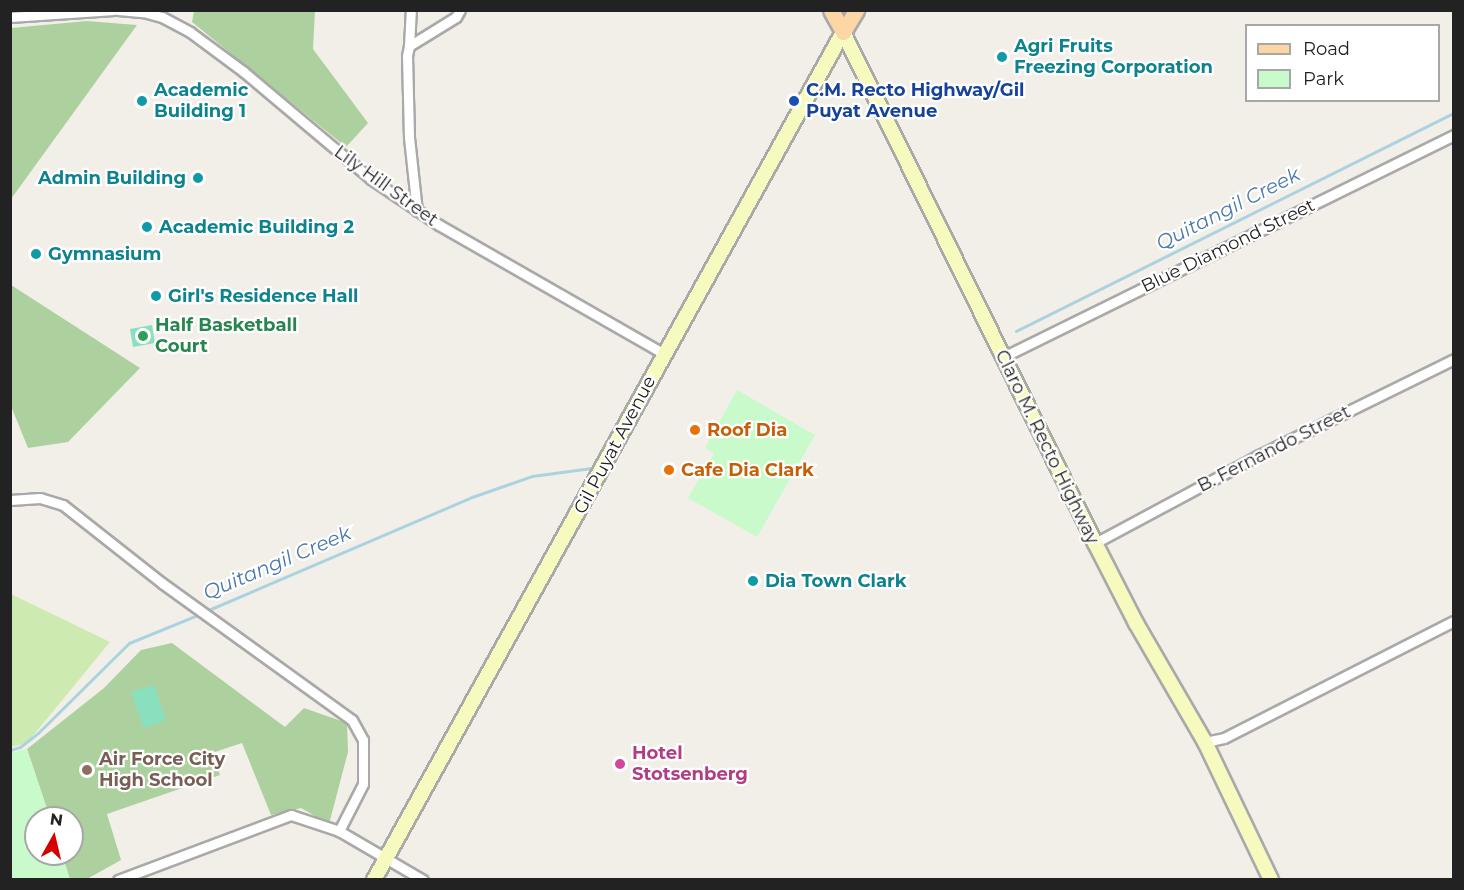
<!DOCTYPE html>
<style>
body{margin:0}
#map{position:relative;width:1464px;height:890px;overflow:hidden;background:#f2efe9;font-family:Montserrat,sans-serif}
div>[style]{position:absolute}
.grass>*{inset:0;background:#cdebb0}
.forest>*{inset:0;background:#add19e}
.park>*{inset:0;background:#c8facc}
.pitch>*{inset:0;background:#88e0be}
.stream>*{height:3px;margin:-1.5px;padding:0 1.5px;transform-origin:1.5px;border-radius:1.5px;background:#aad3df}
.roads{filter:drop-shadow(2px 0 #a9a9a9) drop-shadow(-2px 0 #a9a9a9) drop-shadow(0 2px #a9a9a9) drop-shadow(0 -2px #a9a9a9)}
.minor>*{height:9px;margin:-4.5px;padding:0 4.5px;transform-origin:4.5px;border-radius:4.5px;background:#fff}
.secondary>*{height:14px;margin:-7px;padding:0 7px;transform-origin:7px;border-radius:7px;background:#f7fabf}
.primary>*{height:15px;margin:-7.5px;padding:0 7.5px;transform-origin:7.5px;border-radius:7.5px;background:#fcd6a4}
.dots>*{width:16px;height:16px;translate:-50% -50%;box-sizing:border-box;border:3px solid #fff;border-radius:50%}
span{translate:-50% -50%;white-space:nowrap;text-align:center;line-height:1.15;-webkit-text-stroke:4.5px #fff;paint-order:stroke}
.culture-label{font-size:18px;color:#0d838f;font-weight:700}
.left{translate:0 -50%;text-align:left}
.right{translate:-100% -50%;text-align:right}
.transit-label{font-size:18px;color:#164399;font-weight:700}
.street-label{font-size:18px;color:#222}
.leisure-label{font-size:18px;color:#27864d;font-weight:700}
.food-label{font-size:18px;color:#c56008;font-weight:700}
.hotel-label{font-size:18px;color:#b23c85;font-weight:700}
.education-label{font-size:18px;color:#785e54;font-weight:700}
.water-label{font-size:20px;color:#4a7aab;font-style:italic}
.frame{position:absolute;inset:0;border:12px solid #222;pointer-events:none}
.legend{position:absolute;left:1245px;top:24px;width:195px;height:78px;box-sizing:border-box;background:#fff;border:2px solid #a7a7a7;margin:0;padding:8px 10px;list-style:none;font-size:18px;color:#222}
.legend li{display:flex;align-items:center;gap:12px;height:30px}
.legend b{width:30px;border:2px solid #a7a7a7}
.north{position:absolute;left:24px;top:806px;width:60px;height:60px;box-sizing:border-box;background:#fff;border:2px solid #a7a7a7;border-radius:50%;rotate:8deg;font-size:16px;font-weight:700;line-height:24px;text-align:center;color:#222}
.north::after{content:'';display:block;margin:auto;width:21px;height:27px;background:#d40000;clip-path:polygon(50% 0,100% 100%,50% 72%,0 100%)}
</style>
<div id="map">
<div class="grass">
<i style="clip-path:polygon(11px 594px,110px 642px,27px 743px,11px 747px)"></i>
</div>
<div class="forest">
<i style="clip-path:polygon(194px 11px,315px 11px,313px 49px,368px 123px,346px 147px,192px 22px)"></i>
<i style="clip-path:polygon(87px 21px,137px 25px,11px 199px,11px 28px)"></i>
<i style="clip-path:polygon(11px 285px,140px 368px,68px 442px,28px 448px,11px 406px)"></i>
<i style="clip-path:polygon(172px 643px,285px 727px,304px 708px,347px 723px,348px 752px,329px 824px,301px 808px,271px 815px,242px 743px,212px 753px,220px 775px,107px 814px,121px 860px,87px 879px,70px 880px,62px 854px,72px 854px,72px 818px,50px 818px,27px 749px,104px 688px,141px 650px)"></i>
</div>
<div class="park">
<i style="clip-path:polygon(737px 390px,815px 435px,757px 537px,688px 498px,714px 453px,705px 448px)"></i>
<i style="clip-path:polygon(27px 749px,50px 818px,36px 818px,36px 854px,62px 854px,70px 879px,11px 879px,11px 753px)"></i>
</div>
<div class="pitch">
<i style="clip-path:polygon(152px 325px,155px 343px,133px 347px,130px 329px)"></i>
<i style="clip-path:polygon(154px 685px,166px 720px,144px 728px,131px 692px)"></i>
</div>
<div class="stream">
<i style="left:1016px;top:331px;width:489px;rotate:-26.5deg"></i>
<i style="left:206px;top:611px;width:289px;rotate:-23.2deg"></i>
<i style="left:472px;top:497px;width:64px;rotate:-19.3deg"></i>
<i style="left:532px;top:476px;width:60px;rotate:-7.7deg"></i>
<i style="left:10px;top:750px;width:10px;rotate:-17deg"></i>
<i style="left:20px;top:747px;width:23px;rotate:-38deg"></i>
<i style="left:38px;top:733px;width:128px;rotate:-44.7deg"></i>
<i style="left:129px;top:643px;width:77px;rotate:-22.2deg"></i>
</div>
<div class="roads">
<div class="minor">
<i style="left:118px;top:10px;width:25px;rotate:5deg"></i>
<i style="left:143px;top:12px;width:20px;rotate:15deg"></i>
<i style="left:162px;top:17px;width:32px;rotate:28deg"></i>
<i style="left:190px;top:32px;width:67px;rotate:36.5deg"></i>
<i style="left:244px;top:72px;width:166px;rotate:40.1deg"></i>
<i style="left:371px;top:179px;width:82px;rotate:34.1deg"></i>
<i style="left:439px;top:225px;width:259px;rotate:29.8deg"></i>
<i style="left:10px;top:17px;width:104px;rotate:-3.9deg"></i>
<i style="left:409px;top:46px;width:36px;rotate:-87deg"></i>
<i style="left:417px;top:211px;width:74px;rotate:-96.2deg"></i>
<i style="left:409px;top:137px;width:81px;rotate:-91.4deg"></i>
<i style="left:407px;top:56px;width:10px;rotate:-79deg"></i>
<i style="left:409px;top:46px;width:55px;rotate:-31.7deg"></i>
<i style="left:456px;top:17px;width:8px;rotate:-60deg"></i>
<i style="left:1003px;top:357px;width:503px;rotate:-26.21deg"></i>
<i style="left:10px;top:500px;width:30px;rotate:-4deg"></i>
<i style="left:40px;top:498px;width:24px;rotate:17deg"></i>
<i style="left:63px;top:505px;width:126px;rotate:38.2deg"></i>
<i style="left:162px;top:583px;width:234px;rotate:35.8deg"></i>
<i style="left:352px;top:720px;width:23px;rotate:61deg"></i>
<i style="left:363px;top:740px;width:44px;rotate:90deg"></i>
<i style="left:363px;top:784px;width:53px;rotate:117.1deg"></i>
<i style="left:1095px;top:543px;width:186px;rotate:-28.2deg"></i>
<i style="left:1259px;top:455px;width:217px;rotate:-26.2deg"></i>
<i style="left:1205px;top:742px;width:19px;rotate:-12deg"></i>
<i style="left:1224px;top:738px;width:258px;rotate:-27deg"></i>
<i style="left:118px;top:880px;width:185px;rotate:-20.6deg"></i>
<i style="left:291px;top:815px;width:51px;rotate:18.4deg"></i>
<i style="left:339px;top:831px;width:97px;rotate:30.3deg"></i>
</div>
<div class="secondary">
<i style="left:843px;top:32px;width:570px;rotate:63.75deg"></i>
<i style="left:1095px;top:543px;width:90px;rotate:62.9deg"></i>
<i style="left:1136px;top:623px;width:138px;rotate:59.9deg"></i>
<i style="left:1205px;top:742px;width:153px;rotate:64.4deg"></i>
<i style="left:374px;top:880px;width:969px;rotate:-61.05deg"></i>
</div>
<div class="primary">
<i style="left:831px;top:10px;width:25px;rotate:61deg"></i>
<i style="left:843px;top:32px;width:26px;rotate:-59deg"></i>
</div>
</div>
<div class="dots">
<i style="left:1002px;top:57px;background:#0f9aa8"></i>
<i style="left:142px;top:101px;background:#0f9aa8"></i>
<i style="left:794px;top:101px;background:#1a4fb4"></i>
<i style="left:198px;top:178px;background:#0f9aa8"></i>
<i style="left:147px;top:227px;background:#0f9aa8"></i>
<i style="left:36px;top:254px;background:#0f9aa8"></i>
<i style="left:156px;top:296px;background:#0f9aa8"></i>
<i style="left:143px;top:336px;background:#2e9e5b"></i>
<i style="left:695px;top:430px;background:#e8710a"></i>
<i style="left:669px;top:470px;background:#e8710a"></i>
<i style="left:753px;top:581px;background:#0f9aa8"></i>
<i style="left:620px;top:764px;background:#d1479c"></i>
<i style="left:87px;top:770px;background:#8d6e63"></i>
</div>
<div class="culture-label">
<span class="left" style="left:1014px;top:57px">Agri Fruits<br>Freezing Corporation</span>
<span class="left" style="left:154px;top:101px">Academic<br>Building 1</span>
<span class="right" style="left:186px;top:178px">Admin Building</span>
<span class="left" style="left:159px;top:227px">Academic Building 2</span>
<span class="left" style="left:48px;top:254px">Gymnasium</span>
<span class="left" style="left:168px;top:296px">Girl's Residence Hall</span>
<span class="left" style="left:765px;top:581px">Dia Town Clark</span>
</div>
<div class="transit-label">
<span class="left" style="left:806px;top:101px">C.M. Recto Highway/Gil<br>Puyat Avenue</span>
</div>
<div class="street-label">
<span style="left:386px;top:186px;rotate:36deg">Lily Hill Street</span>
<span style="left:1228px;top:246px;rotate:-26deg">Blue Diamond Street</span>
<span style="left:615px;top:445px;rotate:-62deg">Gil Puyat Avenue</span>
<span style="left:1047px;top:447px;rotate:64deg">Claro M. Recto Highway</span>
<span style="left:1274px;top:449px;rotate:-27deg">B. Fernando Street</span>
</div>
<div class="leisure-label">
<span class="left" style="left:155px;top:336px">Half Basketball<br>Court</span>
</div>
<div class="food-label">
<span class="left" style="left:707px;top:430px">Roof Dia</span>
<span class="left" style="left:681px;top:470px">Cafe Dia Clark</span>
</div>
<div class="hotel-label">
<span class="left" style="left:632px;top:764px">Hotel<br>Stotsenberg</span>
</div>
<div class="education-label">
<span class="left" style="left:99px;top:770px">Air Force City<br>High School</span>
</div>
<div class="water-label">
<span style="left:1228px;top:209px;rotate:-27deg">Quitangil Creek</span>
<span style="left:277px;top:563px;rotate:-23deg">Quitangil Creek</span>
</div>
<div class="frame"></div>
<ul class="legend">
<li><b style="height:8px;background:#fcd6a4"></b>Road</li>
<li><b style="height:16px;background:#c8facc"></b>Park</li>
</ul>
<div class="north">N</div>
</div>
